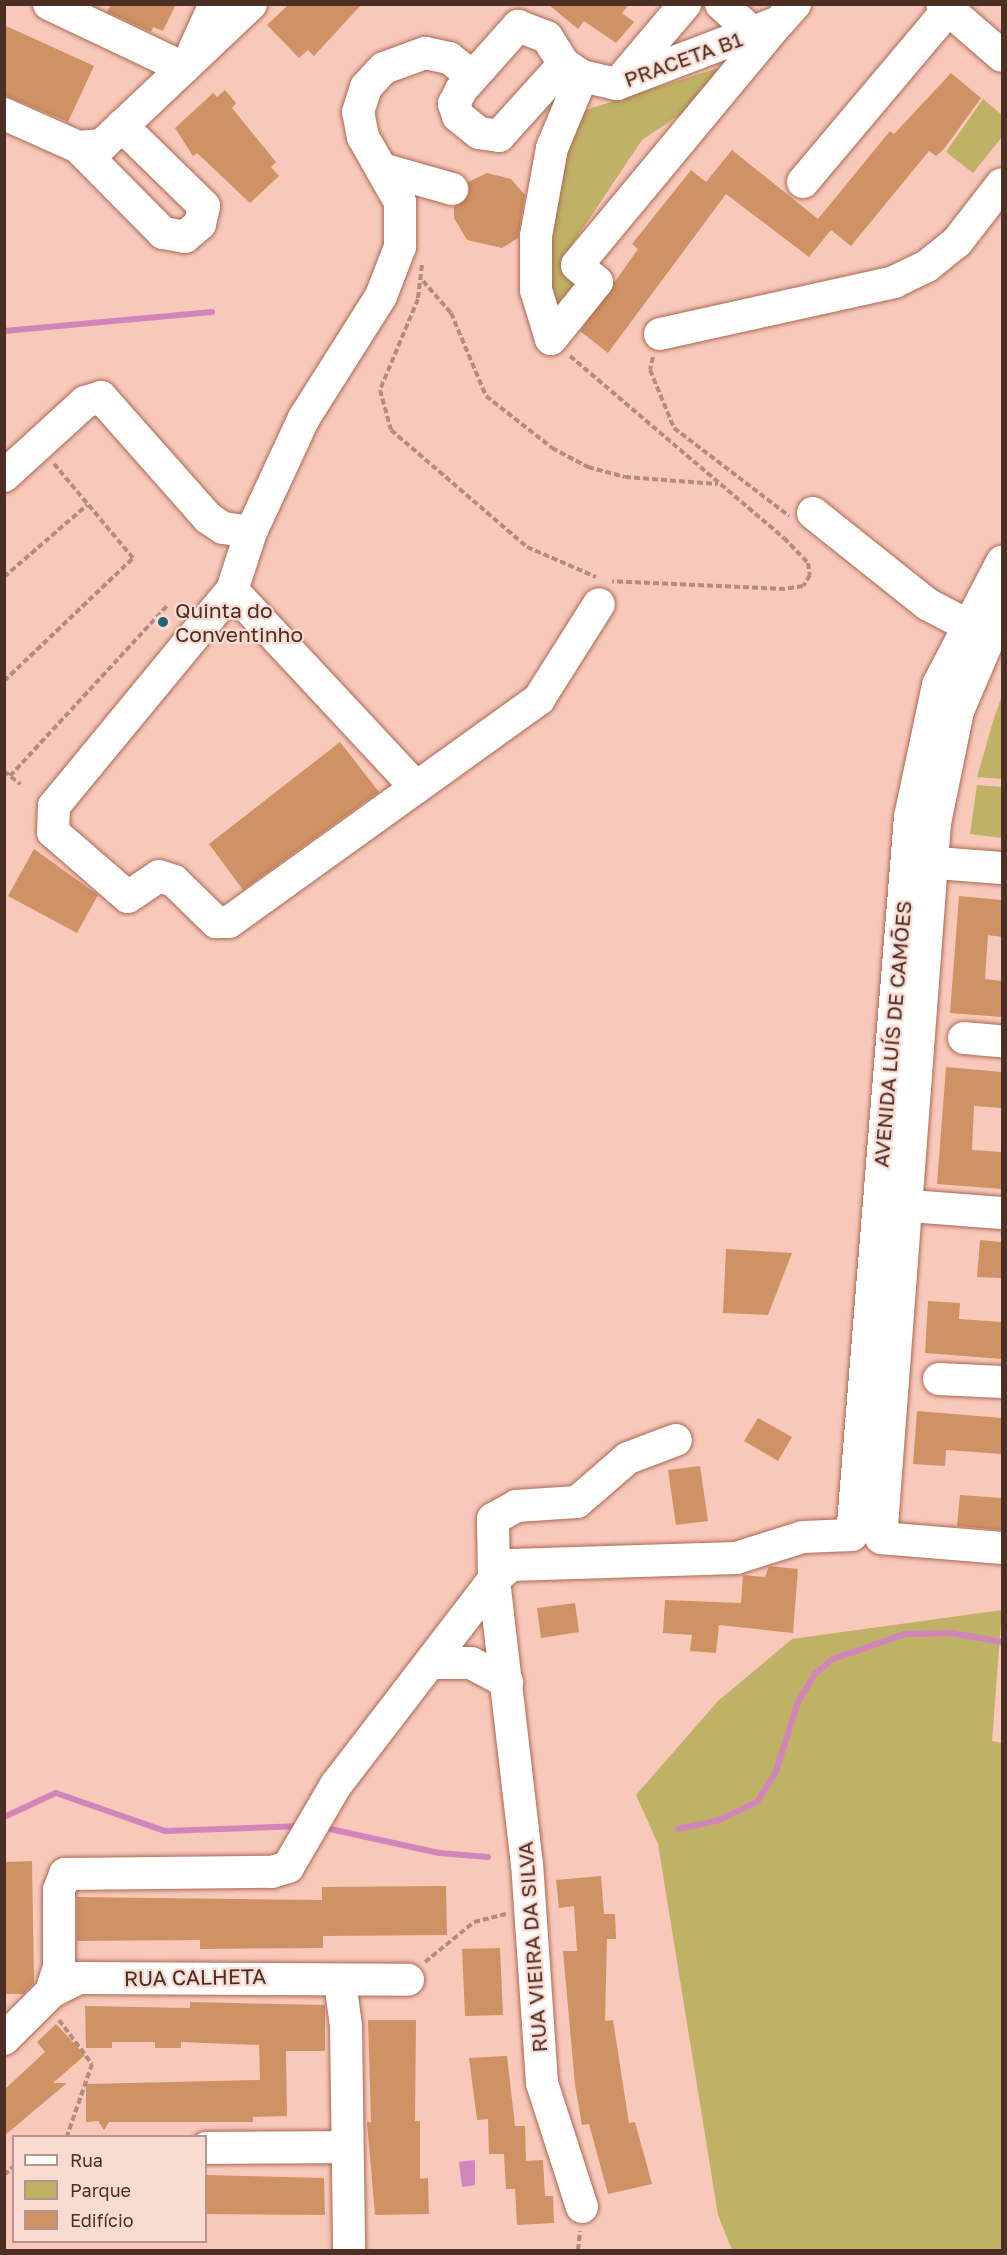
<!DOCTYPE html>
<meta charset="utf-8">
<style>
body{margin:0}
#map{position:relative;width:1007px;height:2255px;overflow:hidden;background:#f8c9bb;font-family:"Golos Text",sans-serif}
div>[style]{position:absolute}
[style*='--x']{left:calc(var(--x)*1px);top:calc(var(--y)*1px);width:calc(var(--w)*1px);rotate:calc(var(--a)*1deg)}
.green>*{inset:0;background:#bfb165}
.water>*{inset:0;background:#d285bb}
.stream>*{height:6px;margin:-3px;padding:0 3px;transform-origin:3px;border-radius:3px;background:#d285bb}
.building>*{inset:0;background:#ce9264}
.path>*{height:4px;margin-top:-2px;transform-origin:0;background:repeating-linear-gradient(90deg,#b38b7f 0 6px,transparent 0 9px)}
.roads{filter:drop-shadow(0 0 2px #ad6852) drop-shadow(0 0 2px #ad6852)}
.minor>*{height:32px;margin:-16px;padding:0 16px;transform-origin:16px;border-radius:16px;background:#fff}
.dots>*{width:16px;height:16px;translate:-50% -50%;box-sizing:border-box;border:3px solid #fadbd1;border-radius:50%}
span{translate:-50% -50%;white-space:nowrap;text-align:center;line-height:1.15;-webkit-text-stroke:4.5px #fadbd1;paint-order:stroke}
.street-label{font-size:21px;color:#4c2e25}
.poi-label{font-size:21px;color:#4c2e25}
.left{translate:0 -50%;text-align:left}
.frame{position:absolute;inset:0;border:6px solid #4c2e25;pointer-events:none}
.legend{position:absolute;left:12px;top:2135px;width:195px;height:108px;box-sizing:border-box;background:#fadbd1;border:2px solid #b4968c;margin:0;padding:8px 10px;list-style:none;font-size:18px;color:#4c2e25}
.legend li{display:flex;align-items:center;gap:12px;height:30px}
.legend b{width:30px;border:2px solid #b4968c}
</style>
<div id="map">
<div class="green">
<i style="clip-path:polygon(737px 62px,693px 106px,642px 140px,561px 261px,585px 284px,556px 322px,546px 308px,547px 213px,576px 113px)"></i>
<i style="clip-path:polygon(983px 99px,1002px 115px,1002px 137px,973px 173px,946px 152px)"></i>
<i style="clip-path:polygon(1002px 696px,1002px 779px,977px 777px,994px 718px)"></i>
<i style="clip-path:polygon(977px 785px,1002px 787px,1002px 838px,970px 834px)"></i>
<i style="clip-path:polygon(1002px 1610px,992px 1741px,1002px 1743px,1002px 2250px,732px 2250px,718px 2215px,658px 1844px,636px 1795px,718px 1701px,792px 1639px)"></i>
</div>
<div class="water">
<i style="clip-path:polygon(475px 2160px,475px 2185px,462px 2187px,459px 2162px)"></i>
</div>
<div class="stream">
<i style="--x:4;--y:331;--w:209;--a:-5.2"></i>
<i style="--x:4;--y:1817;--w:57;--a:-24.8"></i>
<i style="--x:56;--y:1793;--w:115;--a:19.2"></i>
<i style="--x:165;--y:1831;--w:137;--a:-2.1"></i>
<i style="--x:321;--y:1827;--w:121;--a:12.4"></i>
<i style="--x:439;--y:1853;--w:49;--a:4.7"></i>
<i style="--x:678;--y:1829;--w:40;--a:-12"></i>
<i style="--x:717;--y:1821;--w:44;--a:-25.4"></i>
<i style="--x:757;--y:1802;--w:36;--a:-58"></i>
<i style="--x:776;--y:1771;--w:72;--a:-72.3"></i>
<i style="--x:798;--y:1702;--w:33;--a:-59"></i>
<i style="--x:815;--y:1674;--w:23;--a:-40"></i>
<i style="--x:833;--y:1659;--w:76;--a:-19.1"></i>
<i style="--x:905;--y:1634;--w:47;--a:-1.2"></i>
<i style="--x:952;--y:1633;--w:51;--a:10.2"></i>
</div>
<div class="building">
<i style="clip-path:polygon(111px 4px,176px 4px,163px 31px,153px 27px,151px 32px,107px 12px)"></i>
<i style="clip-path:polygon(289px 4px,362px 4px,314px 56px,308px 50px,299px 58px,267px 25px)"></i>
<i style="clip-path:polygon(548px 4px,629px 4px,622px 13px,634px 22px,616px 43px,584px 21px,578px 29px)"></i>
<i style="clip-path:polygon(4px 25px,94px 66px,68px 122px,4px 95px)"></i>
<i style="clip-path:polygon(951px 73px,981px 98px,944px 149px,936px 156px,929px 151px,851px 246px,831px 230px,809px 257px,726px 194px,608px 353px,580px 331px,638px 249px,632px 244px,691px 170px,706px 182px,732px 150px,818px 219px,890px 131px,894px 134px)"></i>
<i style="clip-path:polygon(225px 90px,236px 103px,232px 108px,276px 162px,271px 167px,279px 176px,250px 203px,197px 153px,193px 156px,175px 128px,213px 93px,217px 97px)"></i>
<i style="clip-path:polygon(487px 173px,511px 179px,525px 195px,518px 238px,502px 248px,467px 240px,454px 218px,454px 207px,469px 194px,468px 182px)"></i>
<i style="clip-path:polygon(340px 742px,379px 792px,243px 890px,209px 844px)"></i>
<i style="clip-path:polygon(34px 849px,98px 895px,77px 933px,8px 896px)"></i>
<i style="clip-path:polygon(959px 896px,1002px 900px,1002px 937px,988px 935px,985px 979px,1002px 981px,1002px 1017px,950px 1013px)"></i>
<i style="clip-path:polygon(946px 1067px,1002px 1072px,1002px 1108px,974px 1106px,972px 1150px,1002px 1152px,1002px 1189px,937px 1184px)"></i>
<i style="clip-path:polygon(980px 1240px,1002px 1242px,1002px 1278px,977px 1277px)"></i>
<i style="clip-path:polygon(726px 1249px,792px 1253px,768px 1315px,723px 1313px)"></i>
<i style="clip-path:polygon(928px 1301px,960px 1303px,959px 1319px,1002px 1322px,1002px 1359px,925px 1353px)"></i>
<i style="clip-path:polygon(917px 1411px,1002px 1418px,1002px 1454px,946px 1450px,945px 1466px,913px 1464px)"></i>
<i style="clip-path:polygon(758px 1418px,792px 1437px,778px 1461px,744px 1441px)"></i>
<i style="clip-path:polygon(700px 1466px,708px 1521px,676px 1525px,668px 1470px)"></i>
<i style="clip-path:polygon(960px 1495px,1002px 1498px,1002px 1530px,957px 1526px)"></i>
<i style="clip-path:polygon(769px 1566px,798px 1569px,793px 1633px,719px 1625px,716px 1653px,690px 1651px,692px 1635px,663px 1633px,665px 1600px,741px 1603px,743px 1575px,765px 1577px)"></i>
<i style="clip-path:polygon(575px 1603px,579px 1632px,541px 1638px,537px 1608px)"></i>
<i style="clip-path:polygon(32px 1861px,34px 1983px,24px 1994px,4px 1994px,4px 1862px)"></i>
<i style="clip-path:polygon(601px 1876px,604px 1914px,615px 1914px,616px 1939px,607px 1939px,605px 2021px,613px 2020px,629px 2123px,635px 2122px,652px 2184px,608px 2194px,589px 2124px,582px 2125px,575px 2085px,563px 1951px,577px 1951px,574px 1906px,559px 1908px,556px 1880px)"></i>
<i style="clip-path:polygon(446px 1886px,447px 1935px,323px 1936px,323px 1948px,200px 1949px,200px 1940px,77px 1941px,77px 1897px,322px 1900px,322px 1887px)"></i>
<i style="clip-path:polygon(500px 1948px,503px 2015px,465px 2016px,462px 1949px)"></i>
<i style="clip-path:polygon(190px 2002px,325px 2005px,325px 2051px,286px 2051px,287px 2116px,253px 2117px,253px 2122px,109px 2122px,104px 2130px,98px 2121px,86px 2122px,86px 2084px,260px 2080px,259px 2045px,181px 2042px,181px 2048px,155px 2048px,155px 2042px,112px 2042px,112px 2048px,86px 2048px,85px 2006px,190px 2008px)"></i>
<i style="clip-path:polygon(368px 2020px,416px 2020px,415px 2121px,420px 2121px,420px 2179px,428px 2178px,429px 2214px,375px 2215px,367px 2122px,371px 2122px)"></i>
<i style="clip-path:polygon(56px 2024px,85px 2055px,53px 2083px,67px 2083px,4px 2136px,4px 2090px,45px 2052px,37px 2042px)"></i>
<i style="clip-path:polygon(507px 2056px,515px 2126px,525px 2126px,526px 2161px,543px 2160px,545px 2196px,553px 2196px,554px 2223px,517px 2225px,515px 2189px,506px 2189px,504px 2154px,489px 2154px,488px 2119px,477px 2120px,469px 2058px)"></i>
<i style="clip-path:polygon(206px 2175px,324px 2178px,325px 2215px,206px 2214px)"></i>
</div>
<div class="path">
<i style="--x:422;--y:265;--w:34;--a:97"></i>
<i style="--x:418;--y:299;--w:99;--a:112.7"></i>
<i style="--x:380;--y:390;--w:41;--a:74.6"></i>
<i style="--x:391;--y:430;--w:179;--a:40.7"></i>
<i style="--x:527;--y:547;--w:75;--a:23.5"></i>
<i style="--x:423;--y:281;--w:43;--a:48.8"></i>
<i style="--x:451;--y:313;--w:90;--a:67.1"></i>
<i style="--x:486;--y:396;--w:84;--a:38.2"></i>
<i style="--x:552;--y:448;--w:41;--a:27.8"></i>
<i style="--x:588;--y:467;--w:38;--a:15"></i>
<i style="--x:625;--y:477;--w:93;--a:4.3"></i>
<i style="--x:570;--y:356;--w:281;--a:40.4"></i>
<i style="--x:784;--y:538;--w:35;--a:46"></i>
<i style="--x:808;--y:563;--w:12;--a:81"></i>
<i style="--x:810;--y:575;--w:13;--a:122"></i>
<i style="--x:803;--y:586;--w:18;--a:171"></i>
<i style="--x:785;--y:589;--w:173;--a:-177.4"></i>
<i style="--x:653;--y:357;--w:13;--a:103"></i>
<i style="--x:650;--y:370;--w:63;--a:67.5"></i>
<i style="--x:674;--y:428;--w:145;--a:37.4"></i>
<i style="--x:4;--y:577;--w:110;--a:-40.9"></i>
<i style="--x:4;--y:681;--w:178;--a:-43.6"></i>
<i style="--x:133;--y:558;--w:123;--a:-130"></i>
<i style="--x:4;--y:771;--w:21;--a:39"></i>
<i style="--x:10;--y:776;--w:231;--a:-47.3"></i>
<i style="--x:425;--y:1962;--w:63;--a:-39.2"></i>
<i style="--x:474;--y:1922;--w:33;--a:-14"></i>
<i style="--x:59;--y:2020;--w:55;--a:53.1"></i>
<i style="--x:92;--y:2064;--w:76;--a:109.1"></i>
<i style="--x:4;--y:2175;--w:13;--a:-42"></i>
<i style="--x:578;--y:2250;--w:19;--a:-84"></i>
</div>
<div class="roads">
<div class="minor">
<i style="--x:49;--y:4;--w:149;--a:25.4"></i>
<i style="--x:721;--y:4;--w:43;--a:42.2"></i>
<i style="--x:942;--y:4;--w:79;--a:40.9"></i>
<i style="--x:194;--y:50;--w:51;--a:-65.5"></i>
<i style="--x:564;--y:64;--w:97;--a:132.1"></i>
<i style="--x:499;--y:136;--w:20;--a:-171"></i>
<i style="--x:479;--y:133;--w:27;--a:-141"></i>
<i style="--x:458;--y:116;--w:13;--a:-108"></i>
<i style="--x:454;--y:104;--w:16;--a:-63"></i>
<i style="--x:461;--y:90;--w:86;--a:-48.3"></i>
<i style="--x:518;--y:26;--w:31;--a:21"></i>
<i style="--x:547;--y:37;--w:32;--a:58"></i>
<i style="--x:564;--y:64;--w:22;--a:34"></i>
<i style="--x:582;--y:76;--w:36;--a:13"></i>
<i style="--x:617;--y:84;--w:173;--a:-20.9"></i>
<i style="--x:779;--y:22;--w:24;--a:-48"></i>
<i style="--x:582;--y:76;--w:78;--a:112.6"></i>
<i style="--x:552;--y:148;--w:89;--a:100.3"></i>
<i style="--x:536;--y:236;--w:54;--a:90"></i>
<i style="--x:536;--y:290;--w:51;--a:73"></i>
<i style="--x:551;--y:339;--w:73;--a:-51.1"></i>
<i style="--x:597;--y:282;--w:26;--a:-140"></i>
<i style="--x:577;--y:265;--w:316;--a:-50.3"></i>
<i style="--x:620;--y:81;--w:101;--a:-49.8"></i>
<i style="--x:4;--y:114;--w:81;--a:24"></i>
<i style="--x:78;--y:147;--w:24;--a:-5"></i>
<i style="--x:102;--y:145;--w:205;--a:-43.4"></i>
<i style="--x:78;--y:147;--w:121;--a:45.3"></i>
<i style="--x:163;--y:233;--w:22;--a:10"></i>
<i style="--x:185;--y:237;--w:20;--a:-41"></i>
<i style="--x:200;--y:224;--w:18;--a:-77"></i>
<i style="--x:204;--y:206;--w:115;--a:-135.7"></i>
<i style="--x:382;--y:169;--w:73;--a:15.9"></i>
<i style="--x:803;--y:182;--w:225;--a:-49.9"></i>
<i style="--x:660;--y:334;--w:240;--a:-12.5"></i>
<i style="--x:894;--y:282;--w:37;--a:-26"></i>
<i style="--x:927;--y:266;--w:38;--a:-39"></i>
<i style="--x:957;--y:242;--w:73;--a:-52.2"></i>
<i style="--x:4;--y:476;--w:110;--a:-42.4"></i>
<i style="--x:85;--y:402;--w:17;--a:-17"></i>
<i style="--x:101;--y:397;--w:162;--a:48.5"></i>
<i style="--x:208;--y:518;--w:18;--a:34"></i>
<i style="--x:223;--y:528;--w:28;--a:8"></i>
<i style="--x:251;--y:532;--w:126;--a:-65.1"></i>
<i style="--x:304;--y:418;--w:144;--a:-57.7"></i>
<i style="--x:381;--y:296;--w:53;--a:-68.8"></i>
<i style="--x:400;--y:247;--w:45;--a:-90"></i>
<i style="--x:400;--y:202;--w:75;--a:-119.6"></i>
<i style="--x:363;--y:137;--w:25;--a:-101"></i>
<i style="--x:358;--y:112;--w:26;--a:-72"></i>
<i style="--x:366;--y:87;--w:26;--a:-47"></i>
<i style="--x:384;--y:68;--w:44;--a:-20.1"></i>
<i style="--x:425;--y:53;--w:25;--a:12"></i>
<i style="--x:449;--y:58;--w:29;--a:38"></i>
<i style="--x:813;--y:513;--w:146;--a:38.6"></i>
<i style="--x:927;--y:604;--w:45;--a:27.7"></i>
<i style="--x:251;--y:532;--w:61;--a:108.1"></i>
<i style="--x:232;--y:590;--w:280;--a:129.5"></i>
<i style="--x:54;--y:806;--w:26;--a:92"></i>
<i style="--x:53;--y:832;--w:99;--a:40.9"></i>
<i style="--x:128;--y:897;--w:37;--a:-34"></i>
<i style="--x:159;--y:876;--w:16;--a:18"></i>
<i style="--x:174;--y:881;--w:59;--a:44.3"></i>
<i style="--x:216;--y:922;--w:13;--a:0"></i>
<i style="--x:229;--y:922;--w:382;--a:-35.7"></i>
<i style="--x:539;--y:699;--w:112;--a:-57.7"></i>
<i style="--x:232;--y:590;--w:270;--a:47"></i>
<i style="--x:910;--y:861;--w:92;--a:4.4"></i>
<i style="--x:964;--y:1038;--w:38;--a:5"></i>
<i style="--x:884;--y:1204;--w:118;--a:4.4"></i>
<i style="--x:939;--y:1379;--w:63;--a:2.7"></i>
<i style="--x:853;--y:1524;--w:709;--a:-85.39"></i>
<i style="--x:910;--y:817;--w:135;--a:-78"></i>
<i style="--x:938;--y:685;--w:139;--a:-62.5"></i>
<i style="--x:882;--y:1526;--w:705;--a:-85.69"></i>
<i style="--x:935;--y:823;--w:114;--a:-78.4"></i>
<i style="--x:958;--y:711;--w:112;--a:-66.9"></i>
<i style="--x:881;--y:1538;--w:121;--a:4.7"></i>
<i style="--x:434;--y:1663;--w:37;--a:0"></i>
<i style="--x:471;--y:1663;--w:41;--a:27.8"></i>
<i style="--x:340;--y:1982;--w:44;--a:82.2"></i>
<i style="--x:346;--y:2026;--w:224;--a:89.2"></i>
<i style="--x:51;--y:1992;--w:31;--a:-27"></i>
<i style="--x:79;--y:1978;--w:329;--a:0.3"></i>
<i style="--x:4;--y:2039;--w:66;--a:-45"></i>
<i style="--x:51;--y:1992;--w:26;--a:-72"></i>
<i style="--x:59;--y:1967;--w:77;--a:-90"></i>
<i style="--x:59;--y:1890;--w:17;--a:-69"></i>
<i style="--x:65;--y:1874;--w:207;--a:-0.6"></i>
<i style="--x:272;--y:1872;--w:17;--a:-17"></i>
<i style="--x:288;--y:1867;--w:95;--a:-59.7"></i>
<i style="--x:336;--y:1785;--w:260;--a:-52.5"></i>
<i style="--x:494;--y:1579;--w:22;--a:-39"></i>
<i style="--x:511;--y:1565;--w:225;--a:-1.8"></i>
<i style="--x:736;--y:1558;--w:70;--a:-17.4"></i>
<i style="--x:803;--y:1537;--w:49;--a:-2.3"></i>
<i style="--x:206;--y:2148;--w:140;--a:-0.4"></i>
<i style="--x:582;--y:2207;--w:130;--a:-107.9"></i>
<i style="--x:542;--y:2083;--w:219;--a:-93.9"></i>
<i style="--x:527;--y:1865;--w:288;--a:-96.6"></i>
<i style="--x:494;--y:1579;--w:60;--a:-91"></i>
<i style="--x:493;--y:1519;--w:26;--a:-29"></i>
<i style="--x:516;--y:1506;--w:61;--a:-3.8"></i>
<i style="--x:577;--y:1502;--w:67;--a:-40.8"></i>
<i style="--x:628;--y:1458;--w:51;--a:-20.6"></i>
</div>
</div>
<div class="dots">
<i style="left:163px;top:622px;background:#216577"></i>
</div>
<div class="street-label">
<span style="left:683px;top:59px;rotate:-20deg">PRACETA B1</span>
<span style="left:892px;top:1034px;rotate:-85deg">AVENIDA LUÍS DE CAMÕES</span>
<span style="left:532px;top:1947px;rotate:-94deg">RUA VIEIRA DA SILVA</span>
<span style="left:195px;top:1977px;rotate:-1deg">RUA CALHETA</span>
</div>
<div class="poi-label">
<span class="left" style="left:175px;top:622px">Quinta do<br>Conventinho</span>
</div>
<div class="frame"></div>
<ul class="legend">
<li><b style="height:8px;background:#fff"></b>Rua</li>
<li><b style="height:16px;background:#bfb165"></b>Parque</li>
<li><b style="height:16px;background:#ce9264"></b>Edifício</li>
</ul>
</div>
